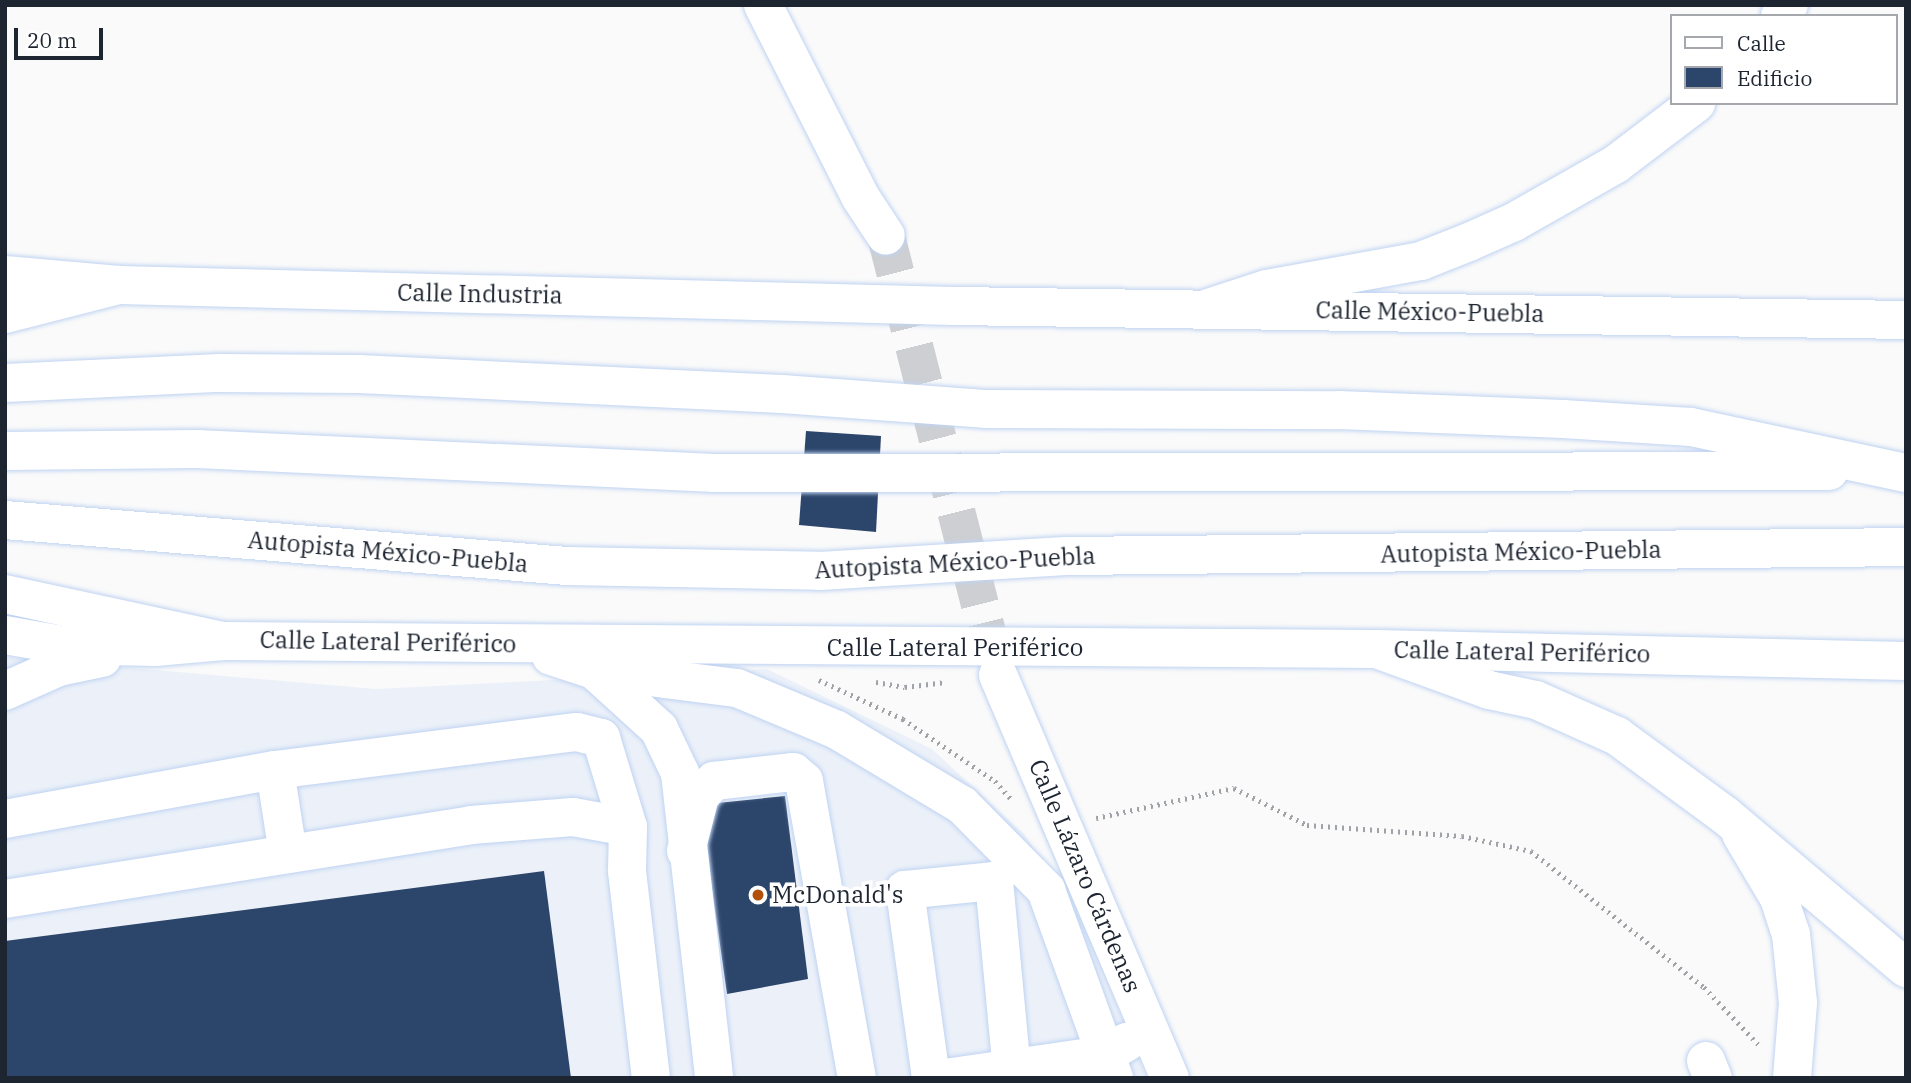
<!DOCTYPE html>
<meta charset="utf-8">
<style>
body{margin:0}
#map{position:relative;width:1911px;height:1083px;overflow:hidden;background:#fafafa;font-family:"IBM Plex Serif",serif}
div>[style]{position:absolute}
[style*='--x']{left:calc(var(--x)*1px);top:calc(var(--y)*1px);width:calc(var(--w)*1px);rotate:calc(var(--a)*1deg)}
.built>*{inset:0;background:#ecf1f9}
.building>*{inset:0;background:#2c456a}
.minor-tunnel>*{height:38px;margin-top:-19px;transform-origin:0;background:repeating-linear-gradient(90deg,#cecfd2 0 38px,transparent 0 57px)}
.path>*{height:4.5px;margin-top:-2.25px;transform-origin:0;background:repeating-linear-gradient(90deg,#9fa2a7 0 2px,transparent 0 7px)}
.roads{filter:drop-shadow(0 0 2px #bfd3f2) drop-shadow(0 0 2px #bfd3f2)}
.minor>*{height:38px;margin:-19px;padding:0 19px;transform-origin:19px;border-radius:19px;background:#fff}
.highway>*{height:38px;margin:-19px;padding:0 19px;transform-origin:19px;border-radius:19px;background:#fff}
.dots>*{width:19px;height:19px;translate:-50% -50%;box-sizing:border-box;border:4px solid #fff;border-radius:50%}
span{translate:-50% -50%;white-space:nowrap;text-align:center;line-height:1.15;-webkit-text-stroke:7px #fff;paint-order:stroke}
.street-label{font-size:24px;color:#1d2531}
.poi-label{font-size:24px;color:#1d2531}
.left{translate:0 -50%;text-align:left}
.frame{position:absolute;inset:0;border:7px solid #1d2531;pointer-events:none}
.legend{position:absolute;left:1670px;top:14px;width:228px;height:91px;box-sizing:border-box;background:#fff;border:2px solid #a5a8ad;margin:0;padding:9px 12px;list-style:none;font-size:21px;color:#1d2531}
.legend li{display:flex;align-items:center;gap:14px;height:35px}
.legend b{width:35px;border:2px solid #a5a8ad}
.scale{position:absolute;left:14px;top:28px;width:89px;height:32px;box-sizing:border-box;border:4px solid #1d2531;border-top:0;padding-left:9px;font-size:21px;line-height:24px;white-space:nowrap;color:#1d2531;-webkit-text-stroke:5px #fff;paint-order:stroke}
</style>
<div id="map">
<div class="built">
<i style="clip-path:polygon(5px 657px,376px 689px,767px 669px,932px 749px,1024px 834px,1081px 918px,1147px 1078px,5px 1078px)"></i>
</div>
<div class="building">
<i style="clip-path:polygon(806px 431px,881px 436px,876px 532px,799px 525px)"></i>
<i style="clip-path:polygon(785px 796px,808px 979px,727px 994px,703px 826px,717px 803px)"></i>
<i style="clip-path:polygon(544px 871px,571px 1078px,5px 1078px,5px 941px)"></i>
</div>
<div class="minor-tunnel">
<i style="--x:886;--y:236;--w:453;--a:75.7"></i>
</div>
<div class="path">
<i style="--x:819;--y:680;--w:93;--a:24.9"></i>
<i style="--x:903;--y:719;--w:111;--a:34"></i>
<i style="--x:995;--y:781;--w:25;--a:48"></i>
<i style="--x:876;--y:682;--w:29;--a:10"></i>
<i style="--x:905;--y:687;--w:39;--a:-7"></i>
<i style="--x:1096;--y:818;--w:141;--a:-12.3"></i>
<i style="--x:1234;--y:788;--w:82;--a:26.9"></i>
<i style="--x:1307;--y:825;--w:155;--a:4.1"></i>
<i style="--x:1462;--y:836;--w:71;--a:12.3"></i>
<i style="--x:1531;--y:851;--w:220;--a:38.2"></i>
<i style="--x:1704;--y:987;--w:81;--a:46.5"></i>
</div>
<div class="roads">
<div class="minor">
<i style="--x:763;--y:5;--w:216;--a:63.1"></i>
<i style="--x:861;--y:198;--w:45;--a:56.7"></i>
<i style="--x:5;--y:275;--w:114;--a:5"></i>
<i style="--x:119;--y:285;--w:835;--a:1.44"></i>
<i style="--x:954;--y:306;--w:952;--a:0.84"></i>
<i style="--x:5;--y:635;--w:58;--a:10"></i>
<i style="--x:62;--y:645;--w:93;--a:1.2"></i>
<i style="--x:155;--y:647;--w:68;--a:-5"></i>
<i style="--x:223;--y:641;--w:1153;--a:0.4"></i>
<i style="--x:1376;--y:649;--w:530;--a:1.3"></i>
<i style="--x:551;--y:656;--w:45;--a:18"></i>
<i style="--x:594;--y:670;--w:144;--a:7.2"></i>
<i style="--x:737;--y:688;--w:108;--a:22.8"></i>
<i style="--x:837;--y:730;--w:146;--a:31"></i>
<i style="--x:962;--y:805;--w:120;--a:45.3"></i>
<i style="--x:1046;--y:890;--w:200;--a:70.1"></i>
<i style="--x:594;--y:670;--w:88;--a:42.2"></i>
<i style="--x:659;--y:729;--w:49;--a:64.5"></i>
<i style="--x:680;--y:773;--w:307;--a:83.6"></i>
<i style="--x:998;--y:675;--w:438;--a:66.9"></i>
<i style="--x:5;--y:691;--w:59;--a:-24"></i>
<i style="--x:59;--y:667;--w:44;--a:-11.8"></i>
<i style="--x:275;--y:770;--w:85;--a:81.2"></i>
<i style="--x:5;--y:819;--w:274;--a:-10.3"></i>
<i style="--x:275;--y:770;--w:304;--a:-7.2"></i>
<i style="--x:577;--y:732;--w:25;--a:14"></i>
<i style="--x:601;--y:738;--w:93;--a:73.1"></i>
<i style="--x:1741;--y:834;--w:74;--a:59.3"></i>
<i style="--x:1779;--y:898;--w:38;--a:72"></i>
<i style="--x:1791;--y:934;--w:69;--a:84.2"></i>
<i style="--x:1798;--y:1003;--w:75;--a:94.6"></i>
<i style="--x:686;--y:851;--w:57;--a:-75.7"></i>
<i style="--x:700;--y:796;--w:21;--a:-47"></i>
<i style="--x:714;--y:781;--w:80;--a:-6.5"></i>
<i style="--x:793;--y:772;--w:14;--a:39"></i>
<i style="--x:804;--y:781;--w:302;--a:79.9"></i>
<i style="--x:5;--y:899;--w:472;--a:-9"></i>
<i style="--x:471;--y:825;--w:102;--a:-4.5"></i>
<i style="--x:573;--y:817;--w:56;--a:10.3"></i>
<i style="--x:628;--y:827;--w:44;--a:91.3"></i>
<i style="--x:627;--y:871;--w:208;--a:83.4"></i>
<i style="--x:1706;--y:1061;--w:18;--a:68"></i>
<i style="--x:931;--y:1078;--w:190;--a:-97.9"></i>
<i style="--x:905;--y:890;--w:89;--a:-5.8"></i>
<i style="--x:994;--y:881;--w:190;--a:84.6"></i>
<i style="--x:945;--y:1078;--w:162;--a:-8.2"></i>
<i style="--x:1105;--y:1055;--w:26;--a:-31"></i>
</div>
<div class="highway">
<i style="--x:1780;--y:16;--w:14;--a:-51"></i>
<i style="--x:1208;--y:308;--w:62;--a:-17.9"></i>
<i style="--x:1267;--y:289;--w:157;--a:-10.3"></i>
<i style="--x:1421;--y:261;--w:52;--a:-21.6"></i>
<i style="--x:1469;--y:242;--w:49;--a:-24"></i>
<i style="--x:1514;--y:222;--w:117;--a:-29.6"></i>
<i style="--x:1616;--y:164;--w:101;--a:-37.3"></i>
<i style="--x:5;--y:314;--w:118;--a:-14.3"></i>
<i style="--x:5;--y:383;--w:215;--a:-2.7"></i>
<i style="--x:220;--y:373;--w:139;--a:0.4"></i>
<i style="--x:359;--y:374;--w:423;--a:2.7"></i>
<i style="--x:782;--y:394;--w:203;--a:4.2"></i>
<i style="--x:984;--y:409;--w:355;--a:0.2"></i>
<i style="--x:1339;--y:410;--w:224;--a:2.3"></i>
<i style="--x:1563;--y:419;--w:128;--a:3.6"></i>
<i style="--x:1691;--y:427;--w:220;--a:12.1"></i>
<i style="--x:5;--y:451;--w:192;--a:-0.6"></i>
<i style="--x:197;--y:449;--w:518;--a:2.66"></i>
<i style="--x:714;--y:473;--w:1115;--a:-0.1"></i>
<i style="--x:5;--y:520;--w:564;--a:4.68"></i>
<i style="--x:567;--y:566;--w:253;--a:1.1"></i>
<i style="--x:820;--y:571;--w:247;--a:-3.5"></i>
<i style="--x:1067;--y:556;--w:839;--a:-0.61"></i>
<i style="--x:5;--y:594;--w:223;--a:12.2"></i>
<i style="--x:1376;--y:649;--w:120;--a:19.9"></i>
<i style="--x:1489;--y:690;--w:48;--a:12"></i>
<i style="--x:1536;--y:700;--w:89;--a:24"></i>
<i style="--x:1617;--y:736;--w:135;--a:36.3"></i>
<i style="--x:1726;--y:816;--w:236;--a:40.2"></i>
</div>
</div>
<div class="dots">
<i style="left:758px;top:895px;background:#b1510c"></i>
</div>
<div class="street-label">
<span style="left:480px;top:294px;rotate:1deg">Calle Industria</span>
<span style="left:1430px;top:312px;rotate:1deg">Calle México-Puebla</span>
<span style="left:388px;top:552px;rotate:5deg">Autopista México-Puebla</span>
<span style="left:1521px;top:552px;rotate:-1deg">Autopista México-Puebla</span>
<span style="left:955px;top:563px;rotate:-3deg">Autopista México-Puebla</span>
<span style="left:388px;top:642px;rotate:1deg">Calle Lateral Periférico</span>
<span style="left:955px;top:648px">Calle Lateral Periférico</span>
<span style="left:1522px;top:652px;rotate:1deg">Calle Lateral Periférico</span>
<span style="left:1085px;top:876px;rotate:67deg">Calle Lázaro Cárdenas</span>
</div>
<div class="poi-label">
<span class="left" style="left:772px;top:895px">McDonald's</span>
</div>
<div class="frame"></div>
<ul class="legend">
<li><b style="height:9px;background:#fff"></b>Calle</li>
<li><b style="height:19px;background:#2c456a"></b>Edificio</li>
</ul>
<div class="scale">20 m</div>
</div>
